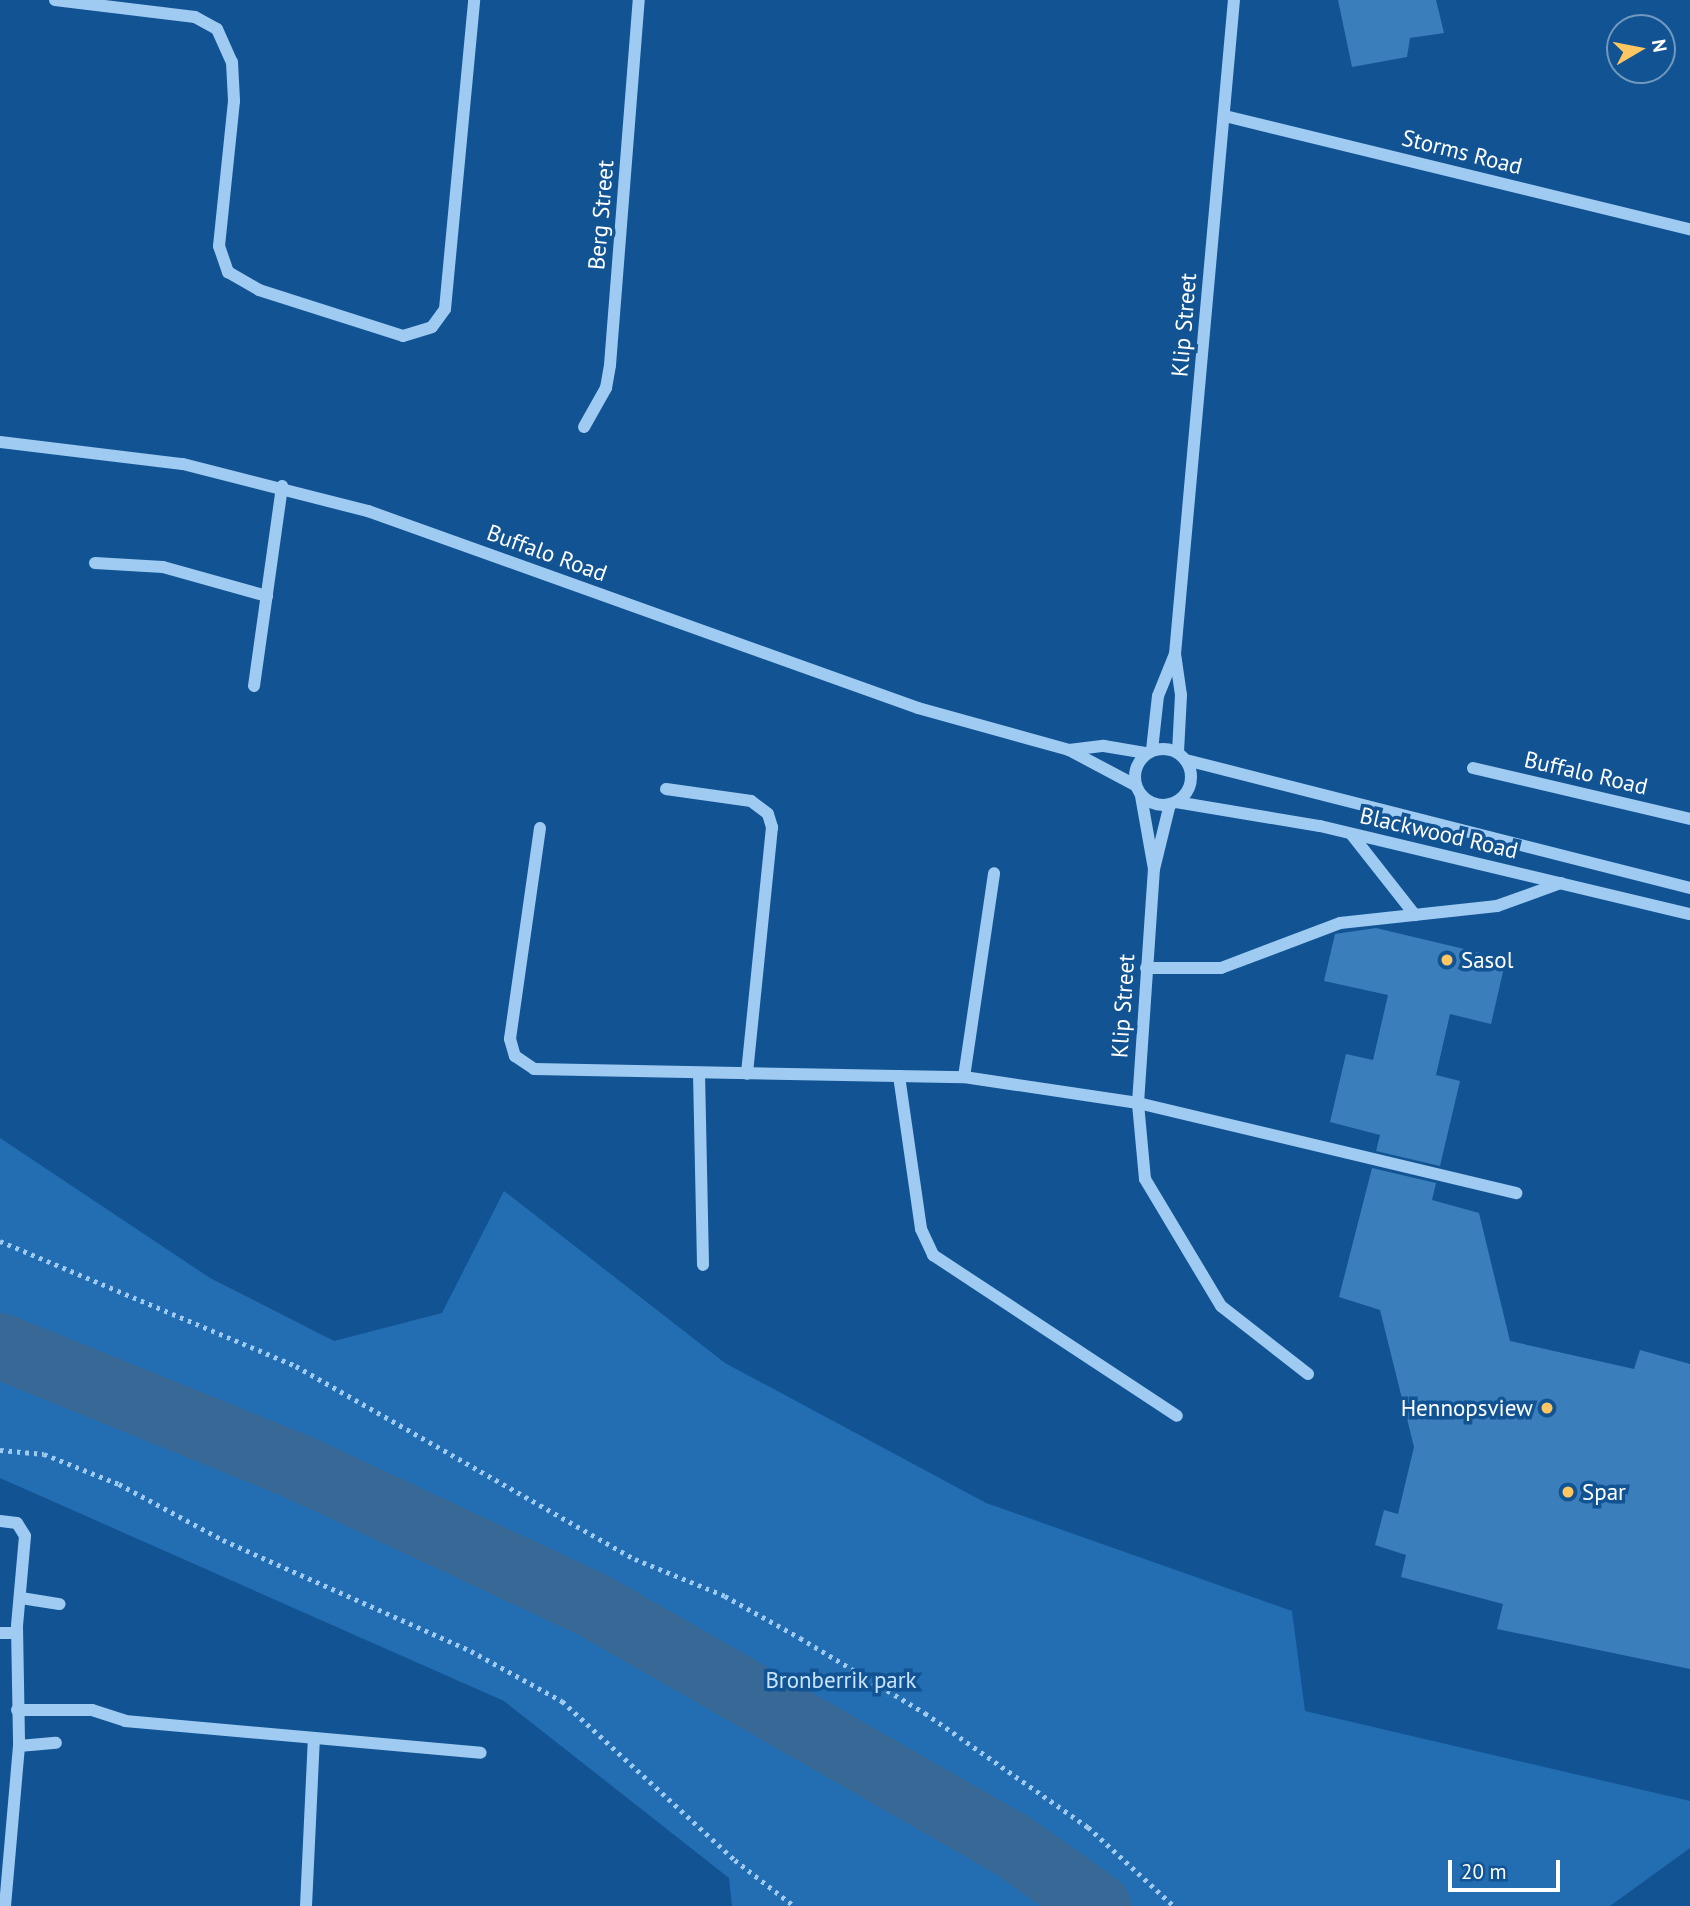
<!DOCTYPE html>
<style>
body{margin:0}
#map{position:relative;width:1690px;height:1906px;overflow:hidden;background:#125493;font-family:"PT Sans",sans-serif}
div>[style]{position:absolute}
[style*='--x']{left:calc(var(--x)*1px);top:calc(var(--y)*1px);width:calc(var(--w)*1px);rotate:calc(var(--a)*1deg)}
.green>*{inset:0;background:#236eb2}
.river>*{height:66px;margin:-33px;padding:0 33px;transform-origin:33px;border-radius:33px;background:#386896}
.building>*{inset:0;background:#3a7ebc}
.path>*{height:4.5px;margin-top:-2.25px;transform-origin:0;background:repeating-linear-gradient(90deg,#9fcbf3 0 3.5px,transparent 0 8.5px)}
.minor>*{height:12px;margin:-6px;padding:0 6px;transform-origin:6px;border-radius:6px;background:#9fcbf3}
.minor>.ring{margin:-6px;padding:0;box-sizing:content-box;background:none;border:12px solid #9fcbf3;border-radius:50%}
.dots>*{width:19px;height:19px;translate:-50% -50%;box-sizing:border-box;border:4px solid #125493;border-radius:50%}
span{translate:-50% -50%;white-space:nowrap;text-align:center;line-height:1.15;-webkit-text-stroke:7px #125493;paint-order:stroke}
.street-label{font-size:23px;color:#fff}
.poi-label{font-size:23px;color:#fff}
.left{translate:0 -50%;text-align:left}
.right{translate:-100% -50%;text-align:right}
.park-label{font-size:23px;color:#c7e3fd}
.north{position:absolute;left:1606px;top:14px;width:70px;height:70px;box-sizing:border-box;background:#125493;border:2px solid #7198be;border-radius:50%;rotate:80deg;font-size:19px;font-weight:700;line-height:28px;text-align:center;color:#fff}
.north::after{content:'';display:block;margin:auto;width:24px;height:32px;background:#ffc661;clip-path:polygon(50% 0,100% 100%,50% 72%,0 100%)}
.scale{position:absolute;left:1448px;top:1860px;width:112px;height:32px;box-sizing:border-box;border:4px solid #fff;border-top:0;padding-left:9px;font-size:21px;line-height:24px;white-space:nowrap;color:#fff;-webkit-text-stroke:5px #125493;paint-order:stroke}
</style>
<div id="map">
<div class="green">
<i style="clip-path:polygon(0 1138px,210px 1278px,334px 1341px,442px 1313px,504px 1191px,725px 1363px,986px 1503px,1292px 1611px,1305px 1711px,1690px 1801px,1690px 1848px,1610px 1906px,732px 1906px,729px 1878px,504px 1701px,0 1478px)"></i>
</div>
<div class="river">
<i style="--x:0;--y:1346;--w:319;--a:22.1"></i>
<i style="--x:296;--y:1466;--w:326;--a:25.1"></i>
<i style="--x:591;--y:1604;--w:482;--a:29.8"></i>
<i style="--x:1009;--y:1843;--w:109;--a:35.3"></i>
</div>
<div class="building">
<i style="clip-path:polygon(1338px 0,1436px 0,1444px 33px,1410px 38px,1407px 57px,1352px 67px)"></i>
<i style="clip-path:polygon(1376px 928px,1506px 959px,1491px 1024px,1450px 1014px,1436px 1075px,1460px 1081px,1440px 1166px,1376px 1151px,1380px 1135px,1330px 1122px,1346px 1054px,1373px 1060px,1388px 995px,1324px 981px,1335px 934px)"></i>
<i style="clip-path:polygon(1372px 1168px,1436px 1183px,1432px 1200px,1479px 1213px,1510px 1341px,1634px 1369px,1640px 1350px,1690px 1364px,1690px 1669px,1497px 1629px,1503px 1604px,1401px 1577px,1406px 1555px,1375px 1545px,1384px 1510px,1398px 1514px,1414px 1447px,1380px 1310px,1339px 1297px)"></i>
</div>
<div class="path">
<i style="--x:0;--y:1241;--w:321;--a:22.9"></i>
<i style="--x:296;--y:1366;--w:390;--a:29.7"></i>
<i style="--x:635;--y:1559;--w:97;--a:22.3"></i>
<i style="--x:725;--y:1596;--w:86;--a:29.2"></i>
<i style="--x:800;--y:1638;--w:146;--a:31"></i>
<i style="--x:925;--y:1713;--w:199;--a:35"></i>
<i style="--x:1088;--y:1827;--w:117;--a:42.6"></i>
<i style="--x:0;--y:1450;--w:44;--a:5.2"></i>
<i style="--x:44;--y:1454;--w:81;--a:21.8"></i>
<i style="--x:119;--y:1484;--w:118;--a:28.3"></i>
<i style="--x:223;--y:1540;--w:272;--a:24.1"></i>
<i style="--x:471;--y:1651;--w:104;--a:28.8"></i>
<i style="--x:562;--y:1701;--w:235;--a:42.6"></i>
<i style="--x:735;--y:1860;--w:75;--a:37.9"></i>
</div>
<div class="minor">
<i style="--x:55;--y:0;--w:141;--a:6.9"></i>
<i style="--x:195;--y:17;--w:25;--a:29"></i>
<i style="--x:217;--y:29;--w:36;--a:66"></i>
<i style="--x:232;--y:62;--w:39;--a:87"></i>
<i style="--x:234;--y:101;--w:146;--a:95.9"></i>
<i style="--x:219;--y:246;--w:28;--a:71"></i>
<i style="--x:228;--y:272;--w:36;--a:30"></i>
<i style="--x:259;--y:290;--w:151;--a:17.7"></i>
<i style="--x:403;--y:336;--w:30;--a:-17"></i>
<i style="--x:432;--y:327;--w:22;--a:-54"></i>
<i style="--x:445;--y:309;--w:310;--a:-84.6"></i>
<i style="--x:1225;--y:116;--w:479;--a:13.7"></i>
<i style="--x:584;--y:427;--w:45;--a:-60.6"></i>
<i style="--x:606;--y:388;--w:23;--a:-80"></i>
<i style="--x:610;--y:365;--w:366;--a:-85.5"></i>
<i style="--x:0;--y:442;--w:184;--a:6.9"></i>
<i style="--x:183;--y:464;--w:191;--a:14.3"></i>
<i style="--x:368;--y:511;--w:584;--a:19.71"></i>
<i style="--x:918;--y:708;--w:157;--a:15.5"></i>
<i style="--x:1069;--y:750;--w:75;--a:27.9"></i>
<i style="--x:95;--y:563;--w:68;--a:3.4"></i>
<i style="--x:163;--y:567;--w:108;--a:15.6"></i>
<i style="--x:254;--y:686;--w:202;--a:-82"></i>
<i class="ring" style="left:1135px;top:749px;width:44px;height:44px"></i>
<i style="--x:1069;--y:750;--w:35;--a:-7"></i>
<i style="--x:1104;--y:746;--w:43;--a:9.5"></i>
<i style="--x:1152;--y:750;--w:54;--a:-83.7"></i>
<i style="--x:1158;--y:696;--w:45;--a:-68"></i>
<i style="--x:1178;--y:752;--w:57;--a:-87"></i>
<i style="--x:1181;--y:695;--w:41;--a:-98.3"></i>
<i style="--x:1175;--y:654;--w:657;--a:-84.85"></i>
<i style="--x:1186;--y:760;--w:520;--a:14.25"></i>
<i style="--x:1473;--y:768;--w:223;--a:13.2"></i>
<i style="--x:666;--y:789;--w:86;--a:8"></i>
<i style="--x:751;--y:801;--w:21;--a:37"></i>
<i style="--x:768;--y:814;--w:14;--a:73"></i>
<i style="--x:772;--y:827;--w:248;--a:95.8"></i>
<i style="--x:1141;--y:796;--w:74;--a:79.9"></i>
<i style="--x:1176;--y:802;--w:146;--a:9.5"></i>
<i style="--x:1320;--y:826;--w:380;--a:13.4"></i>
<i style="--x:540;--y:828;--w:213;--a:98.1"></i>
<i style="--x:510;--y:1039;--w:18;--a:74"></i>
<i style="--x:515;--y:1056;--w:23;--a:34"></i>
<i style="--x:534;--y:1069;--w:430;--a:1.1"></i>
<i style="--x:964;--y:1077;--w:176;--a:8.5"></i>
<i style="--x:1138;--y:1103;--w:235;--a:-86.1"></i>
<i style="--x:1154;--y:869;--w:67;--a:-76.2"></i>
<i style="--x:1352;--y:835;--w:102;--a:51.8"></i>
<i style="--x:1146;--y:968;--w:75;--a:0"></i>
<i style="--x:1221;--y:968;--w:127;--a:-20.7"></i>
<i style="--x:1340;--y:923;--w:158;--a:-6.2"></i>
<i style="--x:1497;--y:906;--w:68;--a:-19.8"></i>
<i style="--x:699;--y:1073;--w:192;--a:88.8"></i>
<i style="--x:899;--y:1076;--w:155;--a:81.8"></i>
<i style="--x:921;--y:1229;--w:29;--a:65"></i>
<i style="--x:933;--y:1255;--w:292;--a:33.4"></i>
<i style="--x:964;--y:1077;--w:206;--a:-81.6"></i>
<i style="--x:1308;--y:1374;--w:110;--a:-142"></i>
<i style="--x:1221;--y:1306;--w:148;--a:-120.9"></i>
<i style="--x:1145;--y:1179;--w:76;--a:-95.3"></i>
<i style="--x:1138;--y:1103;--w:389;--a:13.4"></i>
<i style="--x:0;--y:1521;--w:17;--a:7"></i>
<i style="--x:17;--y:1523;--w:15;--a:58"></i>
<i style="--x:25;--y:1536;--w:90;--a:95.1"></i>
<i style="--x:17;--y:1626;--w:120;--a:89"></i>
<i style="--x:19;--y:1746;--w:161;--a:95"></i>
<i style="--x:21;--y:1598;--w:39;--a:9"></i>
<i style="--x:0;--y:1633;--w:17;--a:0"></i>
<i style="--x:17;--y:1710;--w:75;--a:0"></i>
<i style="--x:92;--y:1710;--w:35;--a:18"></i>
<i style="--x:125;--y:1721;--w:357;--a:5.1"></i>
<i style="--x:19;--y:1746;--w:37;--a:-5"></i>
<i style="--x:306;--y:1906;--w:167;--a:-87.3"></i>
</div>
<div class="dots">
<i style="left:1447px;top:960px;background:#ffc661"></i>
<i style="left:1547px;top:1408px;background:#ffc661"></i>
<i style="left:1568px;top:1492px;background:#ffc661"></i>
</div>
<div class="street-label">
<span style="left:1462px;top:152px;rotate:14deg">Storms Road</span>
<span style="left:601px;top:215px;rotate:-85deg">Berg Street</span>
<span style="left:1184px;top:325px;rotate:-85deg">Klip Street</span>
<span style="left:547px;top:553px;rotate:20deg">Buffalo Road</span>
<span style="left:1586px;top:773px;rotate:13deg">Buffalo Road</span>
<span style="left:1439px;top:833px;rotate:13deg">Blackwood Road</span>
<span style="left:1123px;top:1006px;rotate:-86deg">Klip Street</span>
</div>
<div class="poi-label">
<span class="left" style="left:1461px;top:960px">Sasol</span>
<span class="right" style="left:1533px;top:1408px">Hennopsview</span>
<span class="left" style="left:1582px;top:1492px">Spar</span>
</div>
<div class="park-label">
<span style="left:841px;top:1680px">Bronberrik park</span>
</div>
<div class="north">N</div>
<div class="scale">20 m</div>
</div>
